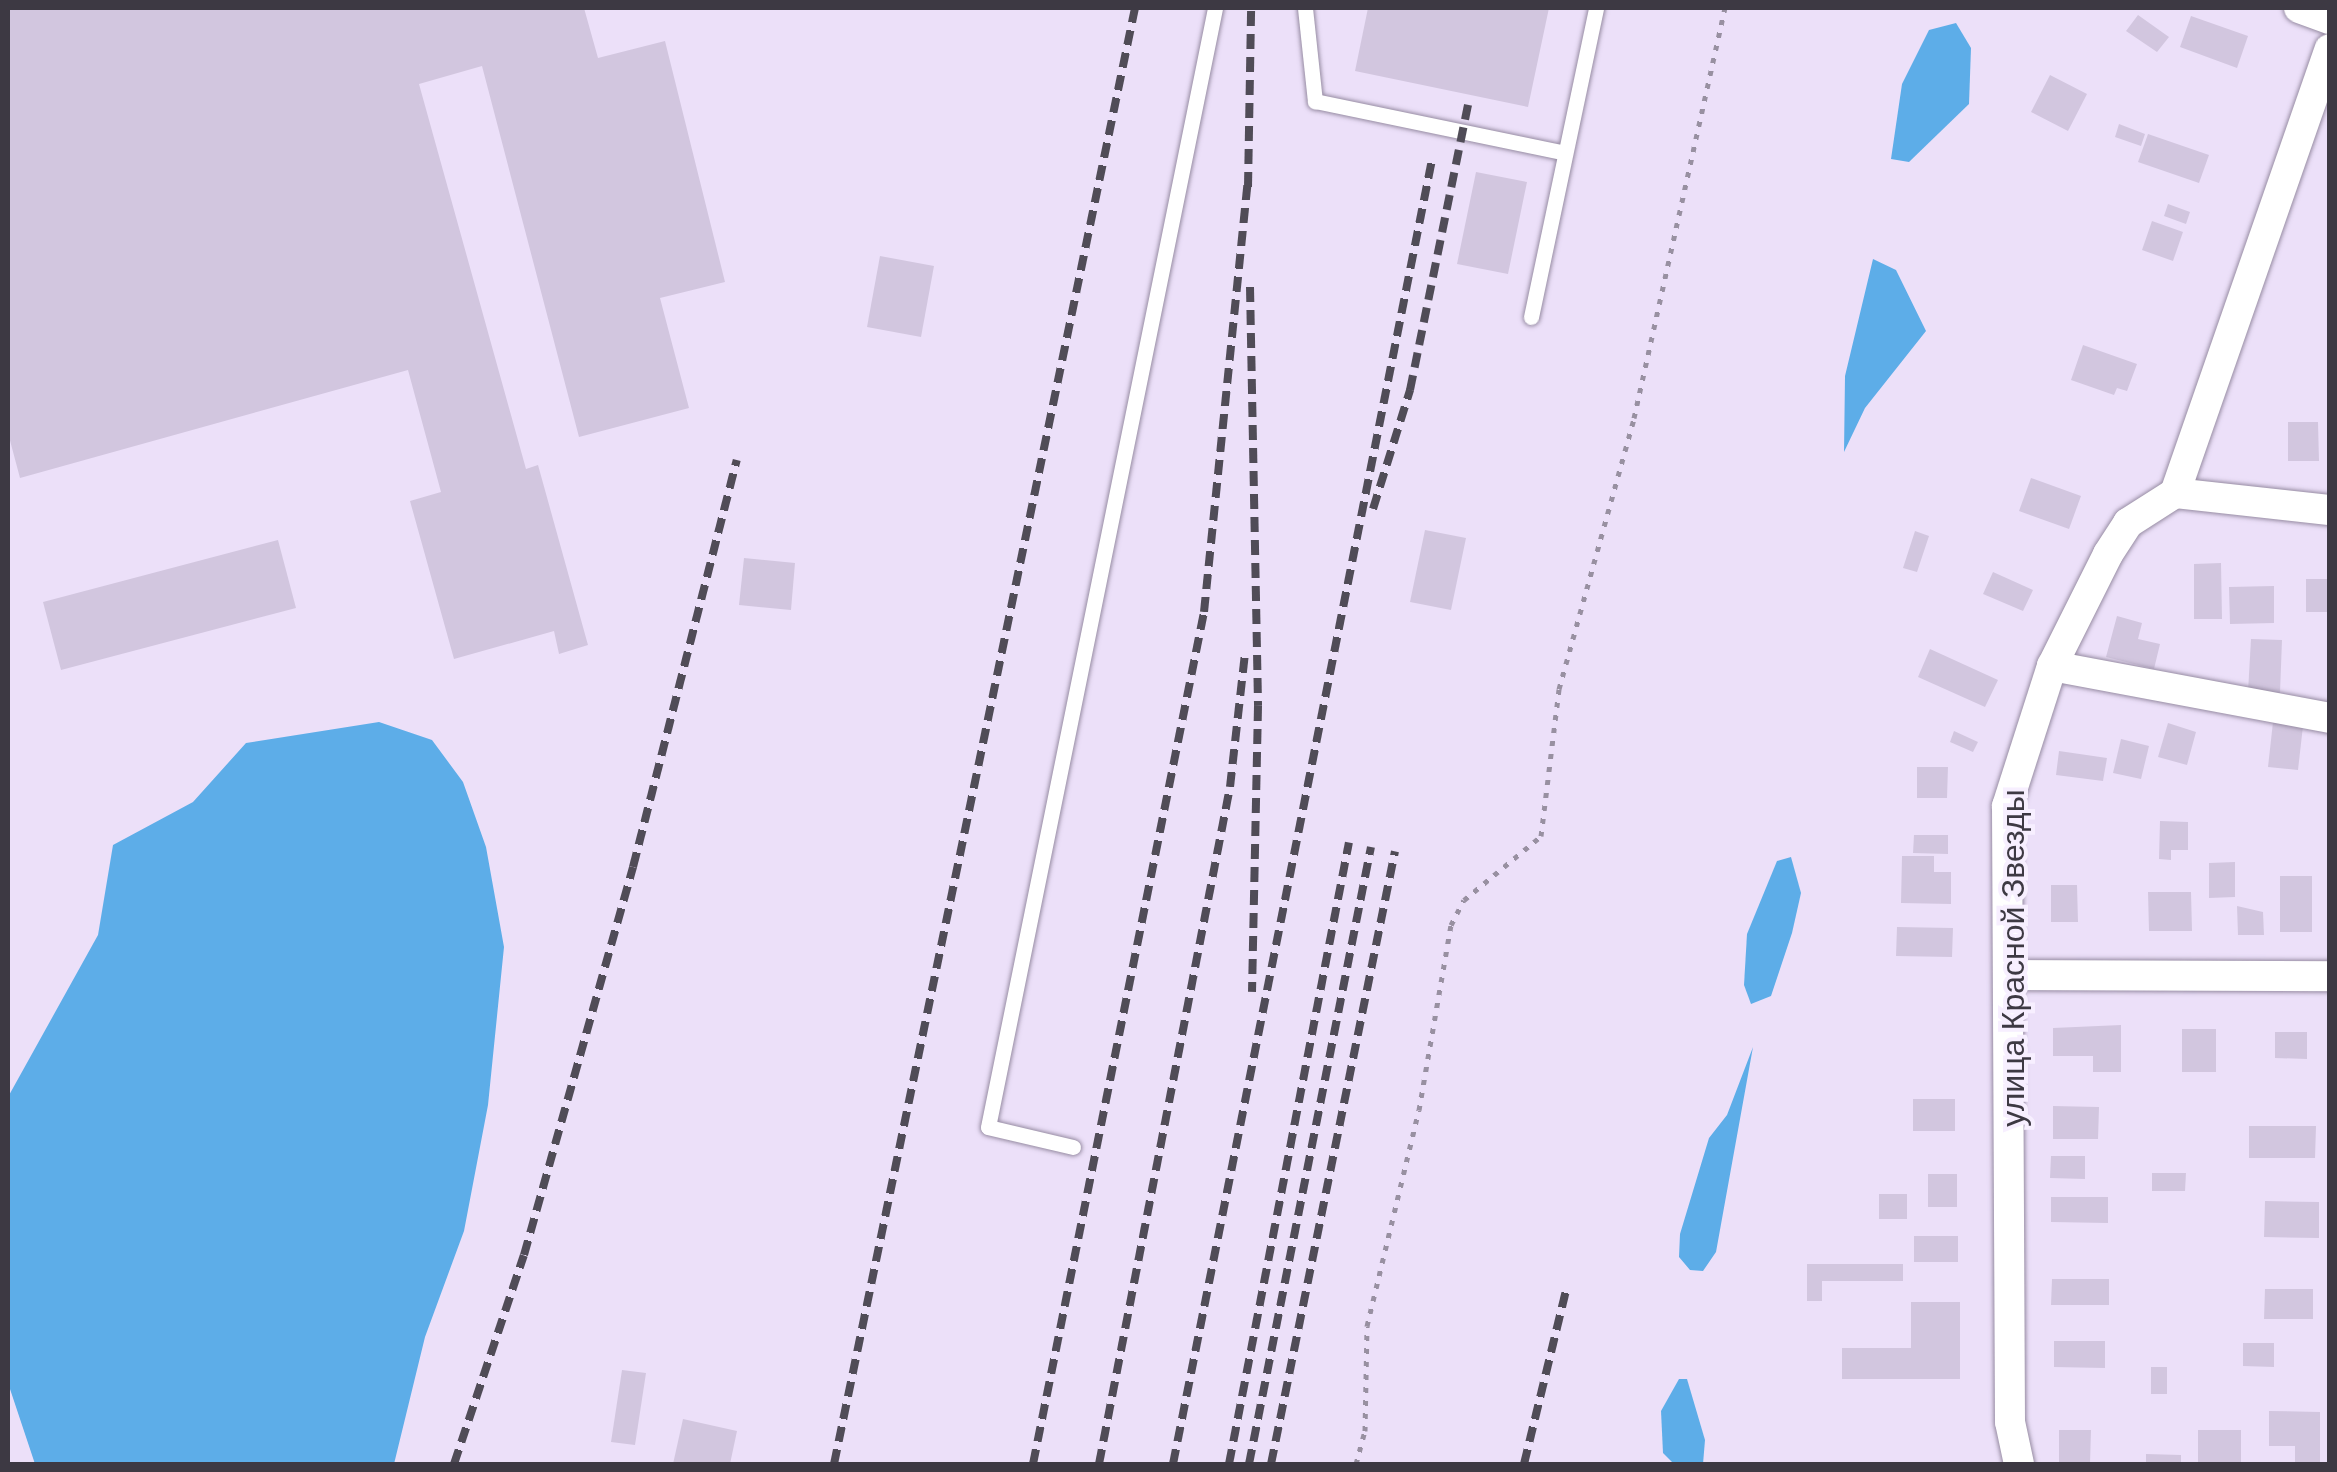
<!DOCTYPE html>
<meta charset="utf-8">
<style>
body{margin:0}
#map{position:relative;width:2337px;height:1472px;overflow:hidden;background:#ece0f9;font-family:"DM Sans",sans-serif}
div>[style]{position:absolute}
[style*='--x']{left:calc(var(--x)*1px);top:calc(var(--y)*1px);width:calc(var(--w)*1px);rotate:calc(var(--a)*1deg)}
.water>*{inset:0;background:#5dade8}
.building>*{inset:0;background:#d2c6df}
.path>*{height:5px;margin-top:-2.5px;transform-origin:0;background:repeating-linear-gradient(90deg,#9890a1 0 5px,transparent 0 13px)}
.roads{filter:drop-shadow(0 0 2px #978ca3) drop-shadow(0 0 2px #978ca3)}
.lane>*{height:15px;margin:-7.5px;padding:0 7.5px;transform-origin:7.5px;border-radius:7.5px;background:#fff}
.street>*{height:30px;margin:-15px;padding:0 15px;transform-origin:15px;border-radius:15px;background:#fff}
.rail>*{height:8px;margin-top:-4px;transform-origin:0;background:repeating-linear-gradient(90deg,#504c57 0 15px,transparent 0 23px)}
span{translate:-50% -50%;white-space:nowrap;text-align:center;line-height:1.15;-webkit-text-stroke:8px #f7efff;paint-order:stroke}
.street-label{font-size:32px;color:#3d3943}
.frame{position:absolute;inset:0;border:10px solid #3d3943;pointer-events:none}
</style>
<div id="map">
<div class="water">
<i style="clip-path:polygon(1956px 23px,1971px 48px,1969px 104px,1909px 162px,1891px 159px,1902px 84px,1929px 30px)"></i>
<i style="clip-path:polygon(1873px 259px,1896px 270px,1926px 331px,1865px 408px,1844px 452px,1845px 376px)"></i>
<i style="clip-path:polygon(379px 722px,432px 740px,463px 782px,486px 847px,504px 947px,488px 1105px,464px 1231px,425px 1337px,394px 1464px,35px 1464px,8px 1383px,8px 1097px,98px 935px,113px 845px,193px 802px,246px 743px)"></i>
<i style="clip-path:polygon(1791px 857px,1801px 893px,1792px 933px,1771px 996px,1751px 1004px,1744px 985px,1747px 934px,1777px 861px)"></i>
<i style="clip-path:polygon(1753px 1047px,1716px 1252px,1703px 1271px,1690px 1270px,1679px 1257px,1680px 1234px,1709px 1138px,1727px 1115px)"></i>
<i style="clip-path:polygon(1679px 1379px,1687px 1379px,1705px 1440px,1703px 1464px,1674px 1464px,1663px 1453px,1661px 1411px)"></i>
</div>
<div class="building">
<i style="clip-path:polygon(8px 8px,584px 8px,598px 58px,665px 41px,725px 282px,660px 298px,689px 408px,579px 437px,482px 66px,419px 84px,526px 469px,538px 465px,588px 645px,559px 654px,554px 631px,454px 659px,410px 501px,441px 492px,408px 370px,20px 478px,8px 433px)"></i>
<i style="clip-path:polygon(1368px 8px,1549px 8px,1528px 107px,1355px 71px)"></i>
<i style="clip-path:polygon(2138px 15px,2169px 37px,2157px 52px,2126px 31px)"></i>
<i style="clip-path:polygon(2191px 16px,2248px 36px,2237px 68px,2180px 47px)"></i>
<i style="clip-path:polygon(2050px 75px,2087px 94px,2068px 131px,2031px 112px)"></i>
<i style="clip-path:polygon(2119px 124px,2145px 134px,2141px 146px,2115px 137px)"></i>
<i style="clip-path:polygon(2148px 134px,2209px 155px,2199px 183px,2138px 162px)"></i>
<i style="clip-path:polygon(1476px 172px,1527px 182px,1508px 274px,1457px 264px)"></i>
<i style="clip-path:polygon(2168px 204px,2190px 212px,2186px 224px,2164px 216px)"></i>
<i style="clip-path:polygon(2152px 221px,2183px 232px,2173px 261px,2142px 250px)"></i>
<i style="clip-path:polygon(880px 256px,934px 266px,921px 337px,867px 327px)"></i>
<i style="clip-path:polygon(2083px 345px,2137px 364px,2127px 391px,2117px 388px,2114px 395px,2071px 380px)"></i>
<i style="clip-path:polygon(2288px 422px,2318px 422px,2319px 461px,2288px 461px)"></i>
<i style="clip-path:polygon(2031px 478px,2081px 496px,2069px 529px,2019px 511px)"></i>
<i style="clip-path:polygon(1425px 530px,1466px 538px,1451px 610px,1410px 602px)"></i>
<i style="clip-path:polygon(1915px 531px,1929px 536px,1917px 572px,1903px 568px)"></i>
<i style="clip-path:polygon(278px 540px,296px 608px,61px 670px,43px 602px)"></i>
<i style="clip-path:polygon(744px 558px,795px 563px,791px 610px,739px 605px)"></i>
<i style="clip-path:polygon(2221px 563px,2222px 619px,2194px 619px,2194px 564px)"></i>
<i style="clip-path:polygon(1993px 572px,2033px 590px,2023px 611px,1983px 594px)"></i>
<i style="clip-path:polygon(2306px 579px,2330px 579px,2330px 612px,2306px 612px)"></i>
<i style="clip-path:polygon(2274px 586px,2274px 623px,2230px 624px,2229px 587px)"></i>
<i style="clip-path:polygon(2117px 616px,2142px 623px,2138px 639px,2160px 644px,2154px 669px,2106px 657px)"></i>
<i style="clip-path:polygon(2251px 639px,2282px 640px,2280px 693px,2248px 692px)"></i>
<i style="clip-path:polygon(1930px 649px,1998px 680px,1985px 707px,1918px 677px)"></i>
<i style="clip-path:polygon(2273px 722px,2303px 726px,2298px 770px,2268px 767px)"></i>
<i style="clip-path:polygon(2168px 723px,2196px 732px,2187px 765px,2158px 757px)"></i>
<i style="clip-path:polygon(1954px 731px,1978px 742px,1973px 752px,1950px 742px)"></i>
<i style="clip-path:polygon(2121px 739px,2149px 746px,2141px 779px,2113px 773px)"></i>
<i style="clip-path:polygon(2059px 751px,2107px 758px,2103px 781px,2056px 775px)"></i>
<i style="clip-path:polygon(1917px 767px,1948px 767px,1947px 798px,1917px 798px)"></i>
<i style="clip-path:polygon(2160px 821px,2188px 822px,2188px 850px,2171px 850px,2171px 860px,2159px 859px)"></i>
<i style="clip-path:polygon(1914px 835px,1948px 835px,1948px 854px,1913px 853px)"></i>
<i style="clip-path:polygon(1902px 856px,1934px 856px,1934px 872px,1951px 872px,1951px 904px,1901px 903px)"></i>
<i style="clip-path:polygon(2235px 862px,2235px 897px,2209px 898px,2209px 863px)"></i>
<i style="clip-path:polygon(2280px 876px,2312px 876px,2312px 932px,2280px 932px)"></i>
<i style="clip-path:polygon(2051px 885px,2077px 885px,2078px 922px,2051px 922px)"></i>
<i style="clip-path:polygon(2148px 892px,2191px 892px,2192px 931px,2149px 931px)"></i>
<i style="clip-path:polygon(2237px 906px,2263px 912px,2264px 935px,2238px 935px)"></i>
<i style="clip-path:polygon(1897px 927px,1953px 928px,1952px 957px,1896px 956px)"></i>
<i style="clip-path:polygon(2121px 1025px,2121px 1072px,2093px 1072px,2093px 1056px,2053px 1056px,2053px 1028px)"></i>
<i style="clip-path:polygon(2182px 1029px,2216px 1029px,2216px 1072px,2182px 1072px)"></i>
<i style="clip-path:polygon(2275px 1032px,2307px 1032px,2307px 1059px,2275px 1058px)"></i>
<i style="clip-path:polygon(1913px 1099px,1955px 1099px,1955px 1131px,1913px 1131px)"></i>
<i style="clip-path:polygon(2053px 1106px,2099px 1107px,2098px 1139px,2053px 1139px)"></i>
<i style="clip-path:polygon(2249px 1126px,2316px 1126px,2315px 1158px,2249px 1158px)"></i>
<i style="clip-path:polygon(2051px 1156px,2085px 1156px,2085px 1179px,2050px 1178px)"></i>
<i style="clip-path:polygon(2152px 1173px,2186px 1173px,2185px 1191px,2152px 1191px)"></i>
<i style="clip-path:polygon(1928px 1174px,1957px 1174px,1957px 1207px,1928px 1207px)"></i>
<i style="clip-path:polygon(1879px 1194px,1907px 1194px,1907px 1219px,1879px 1219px)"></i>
<i style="clip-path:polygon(2051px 1197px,2108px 1197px,2108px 1223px,2051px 1222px)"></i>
<i style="clip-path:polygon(2265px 1201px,2319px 1202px,2319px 1238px,2264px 1237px)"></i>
<i style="clip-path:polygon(1914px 1236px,1958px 1236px,1958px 1262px,1914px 1262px)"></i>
<i style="clip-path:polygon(1807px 1264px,1903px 1264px,1903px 1281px,1822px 1281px,1822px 1301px,1807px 1301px)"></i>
<i style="clip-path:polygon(2052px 1279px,2109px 1279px,2109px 1305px,2051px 1305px)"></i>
<i style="clip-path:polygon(2265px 1289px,2313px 1289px,2313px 1319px,2264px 1319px)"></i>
<i style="clip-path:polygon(1911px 1302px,1960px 1302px,1960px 1379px,1842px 1379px,1842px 1348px,1911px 1348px)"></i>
<i style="clip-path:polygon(2054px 1341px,2105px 1341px,2105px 1368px,2054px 1367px)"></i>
<i style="clip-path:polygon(2243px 1343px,2274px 1343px,2274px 1367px,2243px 1366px)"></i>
<i style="clip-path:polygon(2151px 1367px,2167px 1367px,2167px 1394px,2151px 1394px)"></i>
<i style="clip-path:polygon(622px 1370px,646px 1373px,635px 1445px,611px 1442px)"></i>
<i style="clip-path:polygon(2269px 1411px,2320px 1412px,2320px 1464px,2295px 1464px,2295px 1446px,2269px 1446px)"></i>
<i style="clip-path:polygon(683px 1419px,737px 1431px,730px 1464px,673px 1464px)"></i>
<i style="clip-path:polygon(2059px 1430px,2091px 1430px,2090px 1464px,2059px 1464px)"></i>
<i style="clip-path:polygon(2198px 1430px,2241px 1430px,2241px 1464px,2198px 1464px)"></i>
<i style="clip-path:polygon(2146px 1454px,2181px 1455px,2181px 1464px,2146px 1464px)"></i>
</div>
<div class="path">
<i style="--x:1356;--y:1464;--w:34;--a:-75"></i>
<i style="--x:1365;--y:1431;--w:105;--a:-88.9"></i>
<i style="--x:1367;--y:1326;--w:222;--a:-76.5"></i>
<i style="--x:1419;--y:1110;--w:188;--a:-80.2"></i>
<i style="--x:1451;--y:925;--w:28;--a:-63"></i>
<i style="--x:1464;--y:900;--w:100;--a:-39.7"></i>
<i style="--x:1541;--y:836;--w:148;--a:-83"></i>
<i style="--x:1559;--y:689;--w:281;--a:-74.5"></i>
<i style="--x:1634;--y:418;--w:420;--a:-77.5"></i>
</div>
<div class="roads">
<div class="lane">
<i style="--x:1305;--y:8;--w:94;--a:83.9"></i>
<i style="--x:1315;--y:101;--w:255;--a:11.7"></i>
<i style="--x:1531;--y:317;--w:316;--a:-78.1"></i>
<i style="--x:1073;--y:1147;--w:87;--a:-166.8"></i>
<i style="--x:988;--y:1127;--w:1142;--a:-78.53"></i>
</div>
<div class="street">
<i style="--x:2299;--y:8;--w:33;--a:20"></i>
<i style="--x:2175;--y:493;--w:156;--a:6.3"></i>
<i style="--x:2052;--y:666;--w:283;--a:10.6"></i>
<i style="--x:2013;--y:975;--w:317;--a:0.2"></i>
<i style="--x:2019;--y:1464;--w:43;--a:-102.1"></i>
<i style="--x:2010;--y:1422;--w:616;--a:-90.28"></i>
<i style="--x:2007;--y:806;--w:147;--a:-72.2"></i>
<i style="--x:2052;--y:666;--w:125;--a:-63.4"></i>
<i style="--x:2108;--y:554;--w:37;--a:-57"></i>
<i style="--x:2128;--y:523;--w:56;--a:-32.6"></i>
<i style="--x:2175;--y:493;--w:470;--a:-70.8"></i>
</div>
</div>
<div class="rail">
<i style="--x:1248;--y:187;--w:179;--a:-89"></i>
<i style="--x:1250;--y:287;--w:419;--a:88.9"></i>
<i style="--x:1258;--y:706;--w:286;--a:91.2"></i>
<i style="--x:1373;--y:509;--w:125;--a:-72.7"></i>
<i style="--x:1410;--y:390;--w:295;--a:-78.5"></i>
<i style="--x:454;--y:1464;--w:220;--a:-71.5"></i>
<i style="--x:524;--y:1255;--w:403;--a:-74.3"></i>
<i style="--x:633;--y:867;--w:420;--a:-75.7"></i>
<i style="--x:834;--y:1464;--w:1487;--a:-78.32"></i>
<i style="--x:1033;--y:1464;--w:869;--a:-78.65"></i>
<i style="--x:1204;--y:612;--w:437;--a:-84.2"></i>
<i style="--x:1099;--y:1464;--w:690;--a:-79.05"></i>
<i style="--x:1230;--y:787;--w:135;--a:-83.6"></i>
<i style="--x:1173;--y:1464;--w:1330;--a:-78.77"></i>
<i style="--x:1229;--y:1464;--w:633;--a:-79.08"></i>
<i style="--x:1249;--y:1464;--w:629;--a:-78.82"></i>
<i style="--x:1271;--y:1464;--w:625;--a:-78.56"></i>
<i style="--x:1524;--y:1464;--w:179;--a:-76.4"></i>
</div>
<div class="street-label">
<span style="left:2013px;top:958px;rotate:-90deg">улица Красной Звезды</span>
</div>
<div class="frame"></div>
</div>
